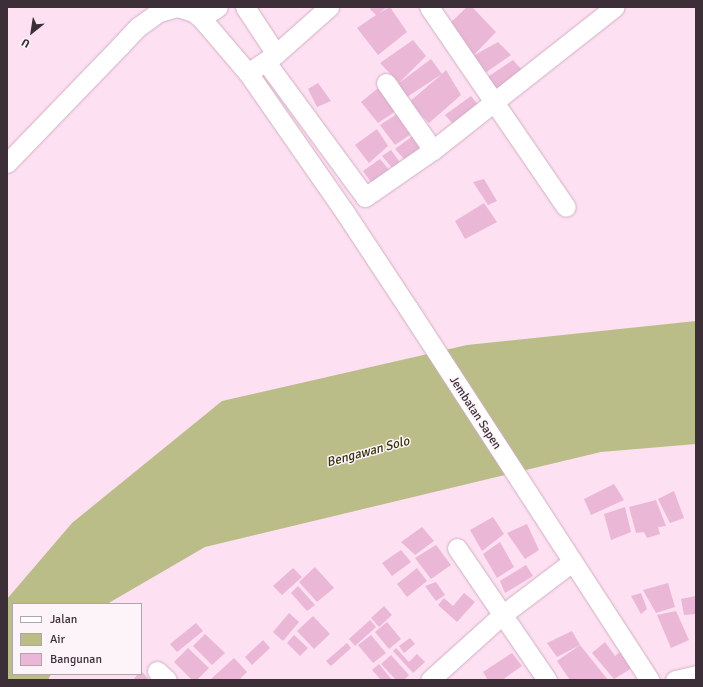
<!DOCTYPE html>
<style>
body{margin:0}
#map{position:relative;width:703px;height:687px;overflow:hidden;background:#fde0f1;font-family:Signika,sans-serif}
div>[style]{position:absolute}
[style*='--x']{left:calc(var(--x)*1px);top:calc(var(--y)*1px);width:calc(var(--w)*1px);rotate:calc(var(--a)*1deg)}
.water>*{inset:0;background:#babd87}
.building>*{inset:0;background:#eab7d7}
.roads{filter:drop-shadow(0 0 1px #d1afc4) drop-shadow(0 0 1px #d1afc4)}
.minor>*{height:19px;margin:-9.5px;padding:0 9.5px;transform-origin:9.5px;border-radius:9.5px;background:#fff}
span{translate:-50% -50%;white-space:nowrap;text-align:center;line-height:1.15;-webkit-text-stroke:3px #fcf4f9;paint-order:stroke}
.street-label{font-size:12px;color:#3d2f37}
.water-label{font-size:13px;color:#35350a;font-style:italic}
.frame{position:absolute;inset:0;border:8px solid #3d2f37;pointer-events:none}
.legend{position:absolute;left:12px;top:603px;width:130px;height:72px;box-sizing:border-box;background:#fcf4f9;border:1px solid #b0a5ab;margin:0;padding:5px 7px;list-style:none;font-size:12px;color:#3d2f37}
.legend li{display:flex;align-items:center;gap:8px;height:20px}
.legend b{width:20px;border:1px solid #b0a5ab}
.north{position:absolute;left:12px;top:12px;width:40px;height:40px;-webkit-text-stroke:3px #fcf4f9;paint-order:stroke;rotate:210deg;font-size:11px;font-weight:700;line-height:16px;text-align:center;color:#3d2f37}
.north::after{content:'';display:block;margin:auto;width:14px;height:18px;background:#3d2f37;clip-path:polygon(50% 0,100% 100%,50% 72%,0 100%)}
</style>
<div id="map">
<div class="water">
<i style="clip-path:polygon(696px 321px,696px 444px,601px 452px,205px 547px,107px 604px,13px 604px,13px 674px,51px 674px,48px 680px,7px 680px,7px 599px,72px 523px,222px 401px,467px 345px)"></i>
</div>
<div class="building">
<i style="clip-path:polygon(372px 7px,387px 7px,379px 13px,390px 7px,407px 32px,378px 55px,357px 28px,376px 15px,370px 9px)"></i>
<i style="clip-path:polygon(467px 7px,472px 7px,496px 32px,473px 56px,447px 26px)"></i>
<i style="clip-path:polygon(413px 40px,426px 56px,399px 83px,431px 59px,442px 74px,446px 70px,461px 95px,429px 123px,408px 103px,442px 74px,407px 97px,396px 85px,399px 83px,380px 63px)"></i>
<i style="clip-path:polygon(498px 42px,511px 55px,485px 73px,473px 56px)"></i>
<i style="clip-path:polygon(513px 60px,523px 71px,498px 92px,486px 78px)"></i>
<i style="clip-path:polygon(318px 83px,331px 101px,317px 107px,308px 89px)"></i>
<i style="clip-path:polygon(382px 85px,399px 109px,378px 123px,361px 102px)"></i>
<i style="clip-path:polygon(471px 96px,479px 106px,453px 124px,445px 115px)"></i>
<i style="clip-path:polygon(400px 112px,414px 132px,395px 145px,380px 125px)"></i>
<i style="clip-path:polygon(377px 129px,388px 146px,369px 163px,355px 145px)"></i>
<i style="clip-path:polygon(414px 135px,425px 149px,406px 161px,395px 149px)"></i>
<i style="clip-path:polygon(391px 150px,402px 165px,394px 170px,382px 156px)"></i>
<i style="clip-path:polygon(380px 159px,391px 172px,373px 185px,363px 171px)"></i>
<i style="clip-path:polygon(484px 179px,497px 201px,488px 205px,473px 182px)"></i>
<i style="clip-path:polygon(484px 203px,497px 222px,465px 239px,455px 221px)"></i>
<i style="clip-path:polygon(614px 484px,624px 500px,591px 515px,584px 499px)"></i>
<i style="clip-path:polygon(674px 491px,684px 518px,670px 523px,658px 499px)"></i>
<i style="clip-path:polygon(656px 500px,666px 526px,658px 527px,660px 534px,647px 538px,644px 532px,636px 533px,629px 507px)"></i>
<i style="clip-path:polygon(625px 507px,631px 532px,611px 540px,604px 514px)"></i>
<i style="clip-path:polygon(493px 517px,504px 534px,482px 551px,470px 530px)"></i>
<i style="clip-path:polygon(527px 524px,539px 550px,525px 559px,507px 533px)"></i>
<i style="clip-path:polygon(422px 527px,434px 541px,415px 555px,401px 542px)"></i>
<i style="clip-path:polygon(500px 542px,514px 567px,497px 578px,483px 554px)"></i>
<i style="clip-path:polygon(436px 545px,451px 565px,431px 579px,415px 558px)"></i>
<i style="clip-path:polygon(401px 550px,411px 562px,392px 576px,382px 563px)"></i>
<i style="clip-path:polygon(526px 565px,533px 576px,505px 593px,500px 581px)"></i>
<i style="clip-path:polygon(315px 567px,334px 588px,317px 602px,299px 582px)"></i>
<i style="clip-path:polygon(293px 568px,302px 577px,282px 595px,273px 586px)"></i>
<i style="clip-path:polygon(417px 568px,427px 581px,407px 597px,397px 584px)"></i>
<i style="clip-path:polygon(436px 582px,445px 595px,436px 601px,425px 586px)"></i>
<i style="clip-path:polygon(668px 583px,675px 607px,656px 613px,643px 590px)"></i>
<i style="clip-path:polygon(298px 586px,315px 605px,307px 611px,291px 593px)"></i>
<i style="clip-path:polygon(464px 593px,475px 602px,457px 622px,438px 605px,444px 598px,453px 606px)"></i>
<i style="clip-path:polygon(641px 593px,647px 609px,641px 614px,631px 596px)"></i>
<i style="clip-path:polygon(696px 596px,696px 614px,684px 615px,681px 599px)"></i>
<i style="clip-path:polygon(384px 606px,392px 615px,379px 627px,371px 618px)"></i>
<i style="clip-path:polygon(676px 611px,689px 640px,671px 648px,657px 615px)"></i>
<i style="clip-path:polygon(289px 613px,299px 622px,283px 641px,273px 632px)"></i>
<i style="clip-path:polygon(313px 616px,330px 634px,314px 649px,297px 631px)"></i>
<i style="clip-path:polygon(370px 620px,376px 627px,355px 646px,349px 639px)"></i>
<i style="clip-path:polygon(387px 622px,401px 639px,389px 649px,375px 632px)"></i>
<i style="clip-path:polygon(196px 623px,203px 631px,177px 652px,170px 644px)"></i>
<i style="clip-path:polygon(572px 631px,580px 645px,557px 657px,547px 643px)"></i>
<i style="clip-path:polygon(205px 634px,225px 653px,212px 665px,193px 646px)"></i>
<i style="clip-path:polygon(294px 635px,308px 648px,300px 656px,287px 643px)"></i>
<i style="clip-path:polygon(371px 635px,386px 653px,373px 663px,358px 645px)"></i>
<i style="clip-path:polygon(410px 638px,415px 644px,404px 653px,399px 646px)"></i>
<i style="clip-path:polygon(263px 640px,270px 648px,252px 665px,245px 657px)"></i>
<i style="clip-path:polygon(605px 642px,615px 656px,620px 652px,632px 668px,614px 679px,592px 653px)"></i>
<i style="clip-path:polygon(347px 643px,351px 648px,331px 666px,326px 661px)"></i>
<i style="clip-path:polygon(580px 645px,608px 680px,570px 680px,557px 661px)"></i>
<i style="clip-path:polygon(188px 648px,209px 668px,197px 680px,192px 680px,174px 662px)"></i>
<i style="clip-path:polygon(396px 648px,409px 662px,417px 654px,425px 662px,413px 673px,393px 651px)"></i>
<i style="clip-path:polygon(512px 653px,522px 666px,502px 680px,488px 680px,483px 672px)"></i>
<i style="clip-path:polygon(391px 655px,409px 675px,404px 680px,396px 680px,381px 664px)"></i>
<i style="clip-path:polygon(234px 658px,247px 672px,239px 680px,210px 680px)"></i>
<i style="clip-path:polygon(379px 664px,392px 680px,381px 680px,372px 670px)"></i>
<i style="clip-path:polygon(141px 671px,148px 678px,147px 680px,133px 680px,138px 674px,141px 674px)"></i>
</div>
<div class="roads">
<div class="minor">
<i style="--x:245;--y:7;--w:56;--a:56.6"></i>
<i style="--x:429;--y:7;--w:242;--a:55.6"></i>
<i style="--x:201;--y:18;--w:20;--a:-33"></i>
<i style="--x:266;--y:62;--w:167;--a:53.7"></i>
<i style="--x:365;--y:197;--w:83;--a:-34.7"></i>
<i style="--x:433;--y:150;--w:231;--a:-38.2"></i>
<i style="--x:248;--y:73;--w:168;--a:55.2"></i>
<i style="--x:344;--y:211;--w:116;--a:56.6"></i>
<i style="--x:408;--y:308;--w:444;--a:57"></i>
<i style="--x:386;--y:83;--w:82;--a:55"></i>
<i style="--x:7;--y:163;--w:163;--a:-46"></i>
<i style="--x:120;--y:46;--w:26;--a:-47"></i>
<i style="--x:138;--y:27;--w:26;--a:-36"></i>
<i style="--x:159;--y:12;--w:19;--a:-16"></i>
<i style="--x:177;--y:7;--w:17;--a:17"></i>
<i style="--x:193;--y:12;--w:10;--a:37"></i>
<i style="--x:201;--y:18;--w:72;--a:49.5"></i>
<i style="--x:248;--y:73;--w:34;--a:-34"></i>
<i style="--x:276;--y:54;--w:71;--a:-41.6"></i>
<i style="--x:457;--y:548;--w:160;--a:55.7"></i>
<i style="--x:157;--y:671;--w:13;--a:42"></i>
<i style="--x:430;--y:680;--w:97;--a:-42.1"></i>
<i style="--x:502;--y:615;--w:88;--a:-37.1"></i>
<i style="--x:675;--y:680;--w:22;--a:-13"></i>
</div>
</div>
<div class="street-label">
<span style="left:475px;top:413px;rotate:57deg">Jembatan Sapen</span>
</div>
<div class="water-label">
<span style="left:368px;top:452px;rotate:-15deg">Bengawan Solo</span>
</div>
<div class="frame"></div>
<ul class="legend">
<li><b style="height:5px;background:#fff"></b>Jalan</li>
<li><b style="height:11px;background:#babd87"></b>Air</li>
<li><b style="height:11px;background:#eab7d7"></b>Bangunan</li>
</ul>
<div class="north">U</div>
</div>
